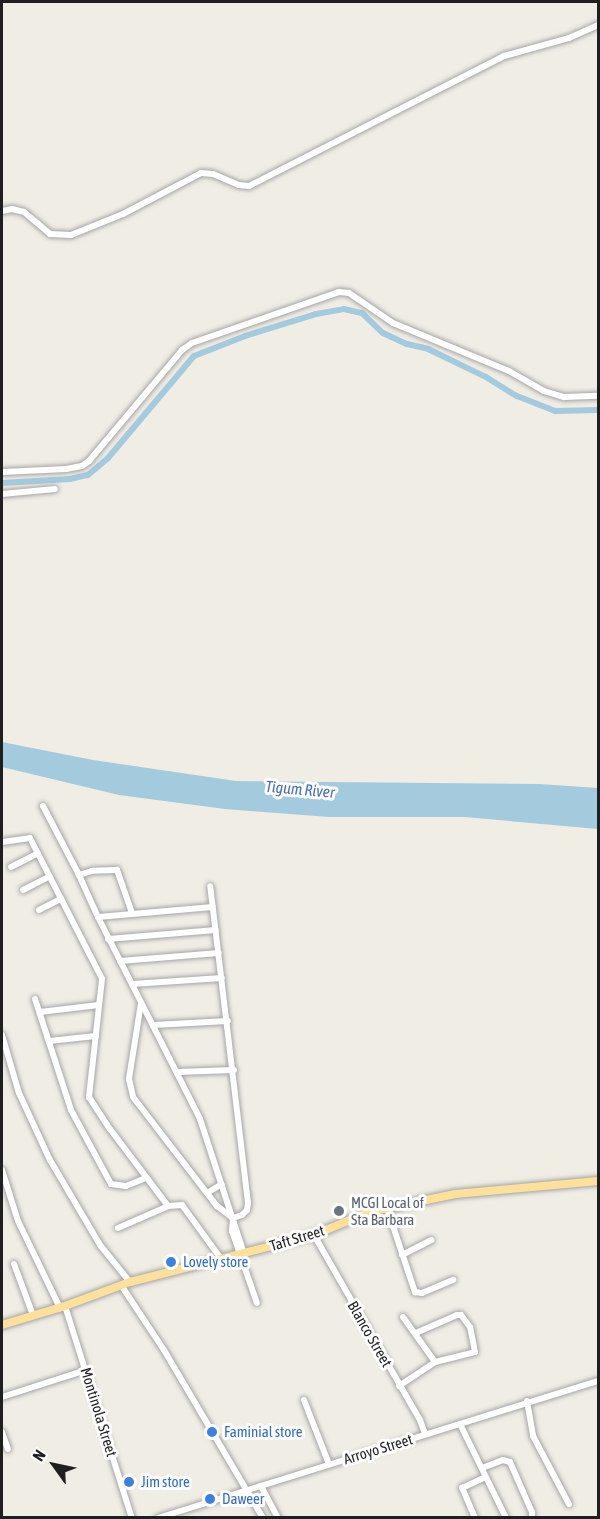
<!DOCTYPE html>
<style>
body{margin:0}
#map{position:relative;width:600px;height:1519px;overflow:hidden;background:#f0ede5;font-family:"Asap Condensed",sans-serif}
div>[style]{position:absolute}
[style*='--x']{left:calc(var(--x)*1px);top:calc(var(--y)*1px);width:calc(var(--w)*1px);rotate:calc(var(--a)*1deg)}
.water>*{inset:0;background:#a4cade}
.canal>*{height:6px;margin:-3px;padding:0 3px;transform-origin:3px;border-radius:3px;background:#a4cade}
.roads{filter:drop-shadow(0 0 2px #a6a6a6) drop-shadow(0 0 2px #a6a6a6)}
.minor>*{height:6px;margin:-3px;padding:0 3px;transform-origin:3px;border-radius:3px;background:#fff}
.major>*{height:8px;margin:-4px;padding:0 4px;transform-origin:4px;border-radius:4px;background:#fde09c}
.dots>*{width:16px;height:16px;translate:-50% -50%;box-sizing:border-box;border:3px solid #fff;border-radius:50%}
span{translate:-50% -50%;white-space:nowrap;text-align:center;line-height:1.15;-webkit-text-stroke:6px #fff;paint-order:stroke}
.worship-label{font-size:15px;color:#5b616d}
.left{translate:0 -50%;text-align:left}
.street-label{font-size:15px;color:#1f1f1f}
.shop-label{font-size:15px;color:#366cbe}
.water-label{font-size:16px;color:#4970b0;font-style:italic}
.frame{position:absolute;inset:0;border:3px solid #1f1f1f;pointer-events:none}
.north{position:absolute;left:24px;top:1435px;width:60px;height:60px;-webkit-text-stroke:4px #fff;paint-order:stroke;rotate:303deg;font-size:16px;font-weight:700;line-height:24px;text-align:center;color:#1f1f1f}
.north::after{content:'';display:block;margin:auto;width:21px;height:27px;background:#1f1f1f;clip-path:polygon(50% 0,100% 100%,50% 72%,0 100%)}
</style>
<div id="map">
<div class="water">
<i style="clip-path:polygon(2px 742px,93px 760px,236px 781px,539px 784px,598px 788px,598px 829px,465px 817px,329px 817px,225px 809px,119px 795px,2px 767px)"></i>
</div>
<div class="canal">
<i style="--x:2;--y:483;--w:68;--a:-3.4"></i>
<i style="--x:70;--y:479;--w:18;--a:-13"></i>
<i style="--x:88;--y:475;--w:26;--a:-40"></i>
<i style="--x:108;--y:458;--w:133;--a:-49.9"></i>
<i style="--x:194;--y:356;--w:55;--a:-21.4"></i>
<i style="--x:245;--y:336;--w:74;--a:-17.2"></i>
<i style="--x:316;--y:314;--w:28;--a:-10"></i>
<i style="--x:344;--y:309;--w:18;--a:13"></i>
<i style="--x:362;--y:313;--w:29;--a:44"></i>
<i style="--x:383;--y:333;--w:26;--a:25"></i>
<i style="--x:407;--y:344;--w:22;--a:13"></i>
<i style="--x:428;--y:349;--w:64;--a:25.8"></i>
<i style="--x:486;--y:377;--w:36;--a:32"></i>
<i style="--x:517;--y:396;--w:41;--a:21.5"></i>
<i style="--x:555;--y:411;--w:43;--a:-1.3"></i>
</div>
<div class="roads">
<div class="minor">
<i style="--x:2;--y:211;--w:10;--a:-11"></i>
<i style="--x:12;--y:209;--w:12;--a:14"></i>
<i style="--x:24;--y:212;--w:34;--a:40"></i>
<i style="--x:50;--y:234;--w:21;--a:3"></i>
<i style="--x:71;--y:235;--w:56;--a:-22"></i>
<i style="--x:123;--y:214;--w:88;--a:-27.7"></i>
<i style="--x:201;--y:173;--w:12;--a:5"></i>
<i style="--x:213;--y:174;--w:28;--a:23"></i>
<i style="--x:239;--y:185;--w:10;--a:6"></i>
<i style="--x:249;--y:186;--w:286;--a:-27"></i>
<i style="--x:504;--y:56;--w:67;--a:-15.5"></i>
<i style="--x:569;--y:38;--w:32;--a:-24"></i>
<i style="--x:2;--y:472;--w:64;--a:-2.7"></i>
<i style="--x:66;--y:469;--w:16;--a:-11"></i>
<i style="--x:82;--y:466;--w:9;--a:-36"></i>
<i style="--x:89;--y:461;--w:145;--a:-50"></i>
<i style="--x:182;--y:350;--w:12;--a:-35"></i>
<i style="--x:192;--y:343;--w:156;--a:-19.1"></i>
<i style="--x:339;--y:292;--w:10;--a:6"></i>
<i style="--x:349;--y:293;--w:53;--a:34.3"></i>
<i style="--x:393;--y:323;--w:126;--a:22.5"></i>
<i style="--x:509;--y:371;--w:40;--a:29.7"></i>
<i style="--x:544;--y:391;--w:21;--a:17"></i>
<i style="--x:564;--y:397;--w:34;--a:-2"></i>
<i style="--x:2;--y:494;--w:53;--a:-5.4"></i>
<i style="--x:43;--y:806;--w:78;--a:62.4"></i>
<i style="--x:2;--y:842;--w:28;--a:-8"></i>
<i style="--x:30;--y:838;--w:158;--a:62.9"></i>
<i style="--x:102;--y:979;--w:119;--a:96.3"></i>
<i style="--x:89;--y:1097;--w:38;--a:57"></i>
<i style="--x:110;--y:1129;--w:96;--a:53"></i>
<i style="--x:168;--y:1206;--w:14;--a:-4"></i>
<i style="--x:182;--y:1205;--w:68;--a:54"></i>
<i style="--x:11;--y:867;--w:30;--a:-27"></i>
<i style="--x:23;--y:890;--w:30;--a:-27"></i>
<i style="--x:39;--y:910;--w:25;--a:-27"></i>
<i style="--x:132;--y:913;--w:46;--a:-109.2"></i>
<i style="--x:117;--y:870;--w:25;--a:178"></i>
<i style="--x:92;--y:871;--w:14;--a:163"></i>
<i style="--x:79;--y:875;--w:46;--a:65.7"></i>
<i style="--x:98;--y:917;--w:226;--a:63.2"></i>
<i style="--x:200;--y:1119;--w:142;--a:71.9"></i>
<i style="--x:98;--y:917;--w:115;--a:-5"></i>
<i style="--x:108;--y:939;--w:108;--a:-4.8"></i>
<i style="--x:120;--y:961;--w:99;--a:-4.6"></i>
<i style="--x:132;--y:984;--w:90;--a:-3.8"></i>
<i style="--x:35;--y:999;--w:117;--a:72"></i>
<i style="--x:71;--y:1110;--w:84;--a:61.6"></i>
<i style="--x:111;--y:1184;--w:15;--a:8"></i>
<i style="--x:126;--y:1186;--w:22;--a:-22"></i>
<i style="--x:141;--y:1003;--w:77;--a:99"></i>
<i style="--x:129;--y:1079;--w:18;--a:77"></i>
<i style="--x:133;--y:1097;--w:138;--a:52.4"></i>
<i style="--x:217;--y:1206;--w:20;--a:37"></i>
<i style="--x:233;--y:1218;--w:9;--a:-18"></i>
<i style="--x:242;--y:1215;--w:7;--a:-45"></i>
<i style="--x:247;--y:1210;--w:7;--a:-82"></i>
<i style="--x:248;--y:1203;--w:319;--a:-96.8"></i>
<i style="--x:40;--y:1012;--w:59;--a:-6.8"></i>
<i style="--x:153;--y:1025;--w:75;--a:-3.1"></i>
<i style="--x:2;--y:1035;--w:60;--a:73.7"></i>
<i style="--x:19;--y:1093;--w:74;--a:65.2"></i>
<i style="--x:50;--y:1160;--w:99;--a:59.5"></i>
<i style="--x:100;--y:1245;--w:48;--a:51"></i>
<i style="--x:49;--y:1041;--w:47;--a:-6.1"></i>
<i style="--x:177;--y:1072;--w:57;--a:-2"></i>
<i style="--x:2;--y:1170;--w:53;--a:72.6"></i>
<i style="--x:18;--y:1221;--w:97;--a:64.2"></i>
<i style="--x:207;--y:1193;--w:17;--a:-31"></i>
<i style="--x:387;--y:1208;--w:89;--a:71.6"></i>
<i style="--x:415;--y:1292;--w:7;--a:8"></i>
<i style="--x:422;--y:1293;--w:34;--a:-23"></i>
<i style="--x:233;--y:1219;--w:12;--a:95"></i>
<i style="--x:232;--y:1231;--w:76;--a:70.9"></i>
<i style="--x:118;--y:1228;--w:55;--a:-23.7"></i>
<i style="--x:314;--y:1235;--w:213;--a:60.2"></i>
<i style="--x:420;--y:1420;--w:15;--a:70"></i>
<i style="--x:402;--y:1255;--w:33;--a:-27"></i>
<i style="--x:14;--y:1264;--w:54;--a:69.6"></i>
<i style="--x:121;--y:1285;--w:78;--a:56.5"></i>
<i style="--x:164;--y:1350;--w:195;--a:59.5"></i>
<i style="--x:65;--y:1306;--w:222;--a:72.5"></i>
<i style="--x:403;--y:1317;--w:55;--a:54.6"></i>
<i style="--x:399;--y:1386;--w:43;--a:-33.7"></i>
<i style="--x:435;--y:1362;--w:41;--a:-14"></i>
<i style="--x:475;--y:1352;--w:25;--a:-101"></i>
<i style="--x:470;--y:1327;--w:15;--a:-127"></i>
<i style="--x:461;--y:1315;--w:4;--a:180"></i>
<i style="--x:457;--y:1315;--w:45;--a:156.3"></i>
<i style="--x:2;--y:1397;--w:88;--a:-17.8"></i>
<i style="--x:304;--y:1400;--w:69;--a:68.7"></i>
<i style="--x:527;--y:1401;--w:36;--a:80"></i>
<i style="--x:533;--y:1436;--w:77;--a:62.1"></i>
<i style="--x:460;--y:1424;--w:105;--a:63.9"></i>
<i style="--x:2;--y:1432;--w:18;--a:71"></i>
<i style="--x:482;--y:1468;--w:22;--a:-21"></i>
<i style="--x:503;--y:1460;--w:7;--a:16"></i>
<i style="--x:510;--y:1462;--w:55;--a:66.3"></i>
<i style="--x:532;--y:1512;--w:6;--a:90"></i>
<i style="--x:261;--y:1486;--w:36;--a:62"></i>
<i style="--x:158;--y:1518;--w:461;--a:-17.3"></i>
<i style="--x:475;--y:1518;--w:33;--a:-113"></i>
<i style="--x:462;--y:1488;--w:26;--a:-25"></i>
</div>
<div class="major">
<i style="--x:2;--y:1325;--w:66;--a:-16.8"></i>
<i style="--x:65;--y:1306;--w:69;--a:-20.3"></i>
<i style="--x:130;--y:1282;--w:190;--a:-14.3"></i>
<i style="--x:314;--y:1235;--w:60;--a:-22.7"></i>
<i style="--x:369;--y:1212;--w:88;--a:-11.8"></i>
<i style="--x:455;--y:1194;--w:144;--a:-5.2"></i>
</div>
</div>
<div class="dots">
<i style="left:339px;top:1211px;background:#6b7280"></i>
<i style="left:171px;top:1262px;background:#3f7fe0"></i>
<i style="left:212px;top:1432px;background:#3f7fe0"></i>
<i style="left:129px;top:1482px;background:#3f7fe0"></i>
<i style="left:210px;top:1499px;background:#3f7fe0"></i>
</div>
<div class="worship-label">
<span class="left" style="left:351px;top:1211px">MCGI Local of<br>Sta Barbara</span>
</div>
<div class="street-label">
<span style="left:297px;top:1238px;rotate:-17deg">Taft Street</span>
<span style="left:370px;top:1334px;rotate:60deg">Blanco Street</span>
<span style="left:99px;top:1412px;rotate:73deg">Montinola Street</span>
<span style="left:378px;top:1449px;rotate:-17deg">Arroyo Street</span>
</div>
<div class="shop-label">
<span class="left" style="left:183px;top:1262px">Lovely store</span>
<span class="left" style="left:224px;top:1432px">Faminial store</span>
<span class="left" style="left:141px;top:1482px">Jim store</span>
<span class="left" style="left:222px;top:1499px">Daweer</span>
</div>
<div class="water-label">
<span style="left:300px;top:789px;rotate:5deg">Tigum River</span>
</div>
<div class="frame"></div>
<div class="north">N</div>
</div>
